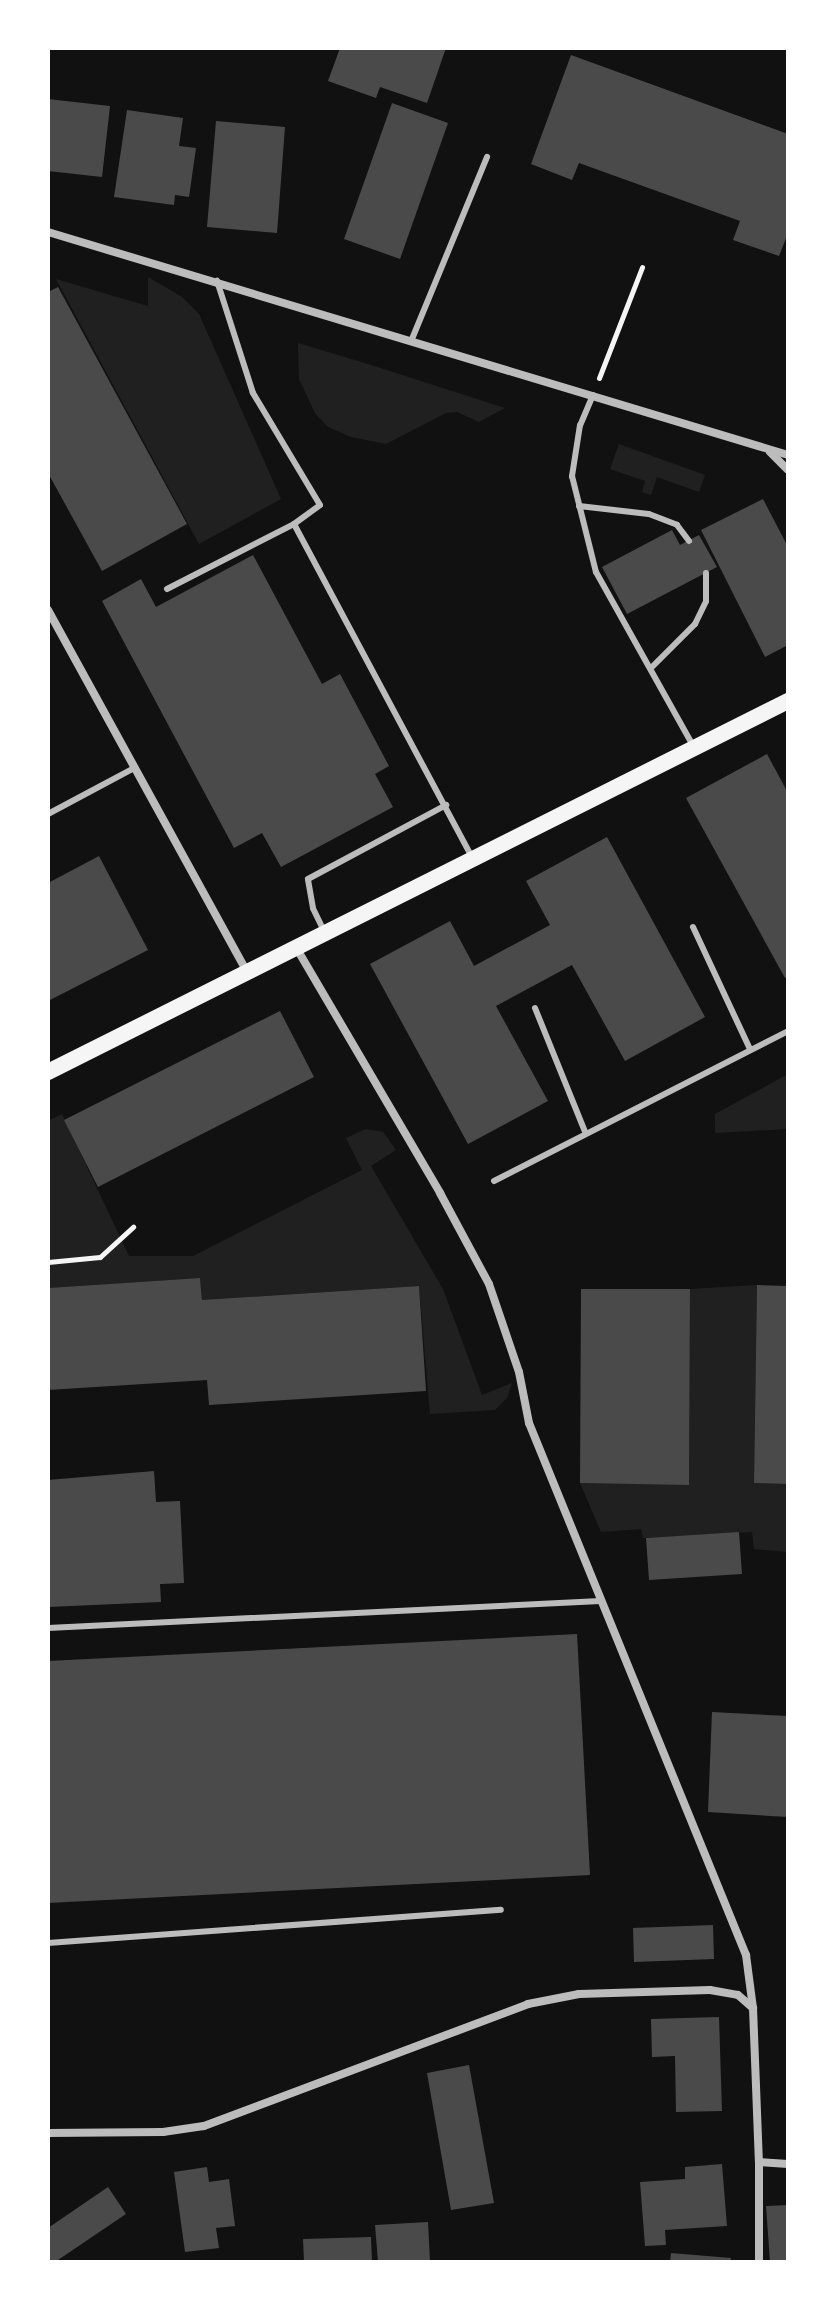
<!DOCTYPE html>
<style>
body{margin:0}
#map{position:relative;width:836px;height:2310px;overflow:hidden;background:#111;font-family:"Archivo Narrow",sans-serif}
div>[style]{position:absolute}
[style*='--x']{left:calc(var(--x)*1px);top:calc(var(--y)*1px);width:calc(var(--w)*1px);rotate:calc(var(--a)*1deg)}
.green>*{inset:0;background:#202020}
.building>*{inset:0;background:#4a4a4a}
.path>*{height:5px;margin:-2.5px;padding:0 2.5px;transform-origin:2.5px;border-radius:2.5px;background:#f5f5f5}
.service>*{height:6px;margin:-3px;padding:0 3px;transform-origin:3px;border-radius:3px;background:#bcbcbc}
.minor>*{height:8px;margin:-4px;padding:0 4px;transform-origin:4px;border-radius:4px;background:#bcbcbc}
.secondary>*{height:16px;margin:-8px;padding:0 8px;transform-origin:8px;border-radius:8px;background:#f5f5f5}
span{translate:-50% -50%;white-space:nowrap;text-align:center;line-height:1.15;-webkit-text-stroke:8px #fff;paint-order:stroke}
.frame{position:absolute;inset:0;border:50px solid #fff;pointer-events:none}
</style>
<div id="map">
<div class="green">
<i style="clip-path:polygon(148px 277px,182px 297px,199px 314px,281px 499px,199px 544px,56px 279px,148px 306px)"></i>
<i style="clip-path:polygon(298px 343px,368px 364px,505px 408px,479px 422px,457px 412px,446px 413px,386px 444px,351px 437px,328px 427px,315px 413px,299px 379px)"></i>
<i style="clip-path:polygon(619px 444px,705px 475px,699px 492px,657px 477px,651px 495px,642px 492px,645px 481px,610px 469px)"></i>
<i style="clip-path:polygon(788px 1074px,788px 1129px,715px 1133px,715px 1114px)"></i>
<i style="clip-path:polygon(62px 1114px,129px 1256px,193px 1256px,362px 1170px,346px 1138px,366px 1129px,383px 1132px,396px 1150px,371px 1166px,443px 1289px,482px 1395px,512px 1383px,507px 1398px,495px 1410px,430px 1414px,419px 1286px,202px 1300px,200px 1278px,48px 1288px,48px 1121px)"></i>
<i style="clip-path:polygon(757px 1285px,754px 1483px,788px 1484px,788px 1552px,754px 1549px,752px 1532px,643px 1538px,641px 1529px,601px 1532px,580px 1483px,689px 1484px,690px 1289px)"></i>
</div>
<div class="building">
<i style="clip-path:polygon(340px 48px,446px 48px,427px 103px,380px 87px,376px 98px,328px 81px)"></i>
<i style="clip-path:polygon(571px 55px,788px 134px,788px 233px,779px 256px,733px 240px,740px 221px,579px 163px,572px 180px,531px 164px)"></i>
<i style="clip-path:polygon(48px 99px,110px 106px,102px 177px,48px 171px)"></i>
<i style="clip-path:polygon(392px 103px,448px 123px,400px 259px,344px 239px)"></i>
<i style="clip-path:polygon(127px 110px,183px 118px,179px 146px,196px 148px,189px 197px,175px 195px,174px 205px,114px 197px)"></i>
<i style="clip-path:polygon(216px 121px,285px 127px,277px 233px,207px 227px)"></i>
<i style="clip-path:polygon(58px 287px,187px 524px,102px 571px,48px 473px,48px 292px)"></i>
<i style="clip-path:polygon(763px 499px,788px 547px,788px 645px,765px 657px,701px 530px)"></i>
<i style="clip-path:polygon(672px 530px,680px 545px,699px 535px,717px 567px,627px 614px,602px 567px)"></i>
<i style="clip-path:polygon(253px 555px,322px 684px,340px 674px,389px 766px,375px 774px,393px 807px,281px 867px,262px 833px,234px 848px,102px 601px,141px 579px,156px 607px)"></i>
<i style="clip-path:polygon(767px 754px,788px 793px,788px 976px,785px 978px,686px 798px)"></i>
<i style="clip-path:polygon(607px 837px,705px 1017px,625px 1061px,572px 965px,496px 1006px,548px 1101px,468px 1144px,370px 964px,450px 921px,474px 966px,550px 925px,526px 881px)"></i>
<i style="clip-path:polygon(99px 856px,148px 950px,48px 1001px,48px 883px)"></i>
<i style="clip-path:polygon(280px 1011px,314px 1077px,98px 1187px,64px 1120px)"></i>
<i style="clip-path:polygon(200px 1278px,202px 1300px,419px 1286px,426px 1391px,209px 1405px,207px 1380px,48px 1390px,48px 1288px)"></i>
<i style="clip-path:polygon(757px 1285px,788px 1286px,788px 1484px,754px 1483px)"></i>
<i style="clip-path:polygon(581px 1289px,690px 1289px,689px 1485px,580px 1483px)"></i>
<i style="clip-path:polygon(154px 1471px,156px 1502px,180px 1501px,184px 1583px,160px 1584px,161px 1602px,48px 1607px,48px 1480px)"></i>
<i style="clip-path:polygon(739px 1532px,742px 1574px,649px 1580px,646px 1538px)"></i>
<i style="clip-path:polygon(577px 1634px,590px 1875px,48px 1903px,48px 1661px)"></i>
<i style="clip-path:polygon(712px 1712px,788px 1716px,788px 1817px,708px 1812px)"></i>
<i style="clip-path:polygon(713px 1925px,714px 1959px,634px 1962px,633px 1928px)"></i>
<i style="clip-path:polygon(719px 2017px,722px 2111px,676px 2112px,675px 2056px,652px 2057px,651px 2019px)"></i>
<i style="clip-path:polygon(469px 2065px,494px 2203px,451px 2210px,427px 2073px)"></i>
<i style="clip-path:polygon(722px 2164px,727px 2226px,665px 2230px,666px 2245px,645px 2246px,640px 2182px,685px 2179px,685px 2167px)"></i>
<i style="clip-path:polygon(207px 2167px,209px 2182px,229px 2179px,235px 2226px,216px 2228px,219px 2248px,185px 2252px,174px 2172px)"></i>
<i style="clip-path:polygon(108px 2187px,126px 2214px,55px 2262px,48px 2262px,48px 2228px)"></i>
<i style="clip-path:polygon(788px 2205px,788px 2261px,770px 2262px,766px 2206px)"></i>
<i style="clip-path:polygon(428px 2222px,430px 2262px,378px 2262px,375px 2225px)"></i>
<i style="clip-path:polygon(371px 2237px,372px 2262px,304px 2262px,303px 2239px)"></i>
<i style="clip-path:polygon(671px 2253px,731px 2258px,730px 2262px,670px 2262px)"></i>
</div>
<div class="path">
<i style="--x:599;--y:378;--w:119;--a:-68.8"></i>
<i style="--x:48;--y:1262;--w:52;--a:-5.5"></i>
<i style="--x:100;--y:1257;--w:45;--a:-42.3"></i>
</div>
<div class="service">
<i style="--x:412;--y:339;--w:197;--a:-67.6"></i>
<i style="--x:593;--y:395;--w:33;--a:113"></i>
<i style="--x:580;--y:425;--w:52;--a:98.9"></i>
<i style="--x:572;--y:476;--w:99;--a:76"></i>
<i style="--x:596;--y:572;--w:201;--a:60.8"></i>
<i style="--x:579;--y:506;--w:70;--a:6.5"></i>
<i style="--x:649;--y:514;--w:30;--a:21"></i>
<i style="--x:677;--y:525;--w:20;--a:53"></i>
<i style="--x:294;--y:524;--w:380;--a:61.9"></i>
<i style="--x:167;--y:589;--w:143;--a:-27.1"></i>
<i style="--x:294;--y:524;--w:32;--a:-36"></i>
<i style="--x:320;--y:505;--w:131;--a:-120.9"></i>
<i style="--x:253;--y:393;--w:118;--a:-107.8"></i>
<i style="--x:652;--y:667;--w:61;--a:-45"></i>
<i style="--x:695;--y:624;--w:25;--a:-64"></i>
<i style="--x:706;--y:601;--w:28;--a:-90"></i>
<i style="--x:48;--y:814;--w:98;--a:-28.1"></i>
<i style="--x:693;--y:927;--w:135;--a:65"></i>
<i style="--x:324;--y:931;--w:25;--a:-116"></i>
<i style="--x:313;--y:908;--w:29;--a:-100"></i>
<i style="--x:308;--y:879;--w:157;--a:-28.2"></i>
<i style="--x:535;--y:1008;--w:134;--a:68"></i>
<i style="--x:494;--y:1181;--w:330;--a:-27"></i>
<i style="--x:48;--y:1628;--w:553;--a:-2.8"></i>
<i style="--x:48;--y:1943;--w:454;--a:-4.2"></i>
</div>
<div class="minor">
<i style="--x:48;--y:232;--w:773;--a:16.77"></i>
<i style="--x:770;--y:452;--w:25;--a:45"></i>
<i style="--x:48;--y:610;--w:415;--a:61.2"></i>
<i style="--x:297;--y:949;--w:283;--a:59.6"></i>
<i style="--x:440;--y:1193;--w:103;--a:61.7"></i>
<i style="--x:489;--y:1284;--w:93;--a:71.2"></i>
<i style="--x:519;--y:1372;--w:52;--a:78.9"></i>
<i style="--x:529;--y:1423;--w:575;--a:67.81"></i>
<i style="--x:746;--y:1955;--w:53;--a:82.5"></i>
<i style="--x:48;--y:2133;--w:115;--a:-0.5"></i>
<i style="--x:163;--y:2132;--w:41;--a:-8.3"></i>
<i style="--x:204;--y:2126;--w:346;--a:-20.6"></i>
<i style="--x:528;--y:2004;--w:52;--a:-11.1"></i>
<i style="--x:579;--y:1994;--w:131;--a:-1.7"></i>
<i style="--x:710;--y:1990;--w:28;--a:10"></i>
<i style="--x:738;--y:1995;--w:20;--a:41"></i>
<i style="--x:753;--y:2008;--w:154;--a:87.8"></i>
<i style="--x:759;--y:2162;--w:29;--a:4"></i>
<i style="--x:759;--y:2162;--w:100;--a:90"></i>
</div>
<div class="secondary">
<i style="--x:48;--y:1072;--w:828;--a:-26.63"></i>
</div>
<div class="frame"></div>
</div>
